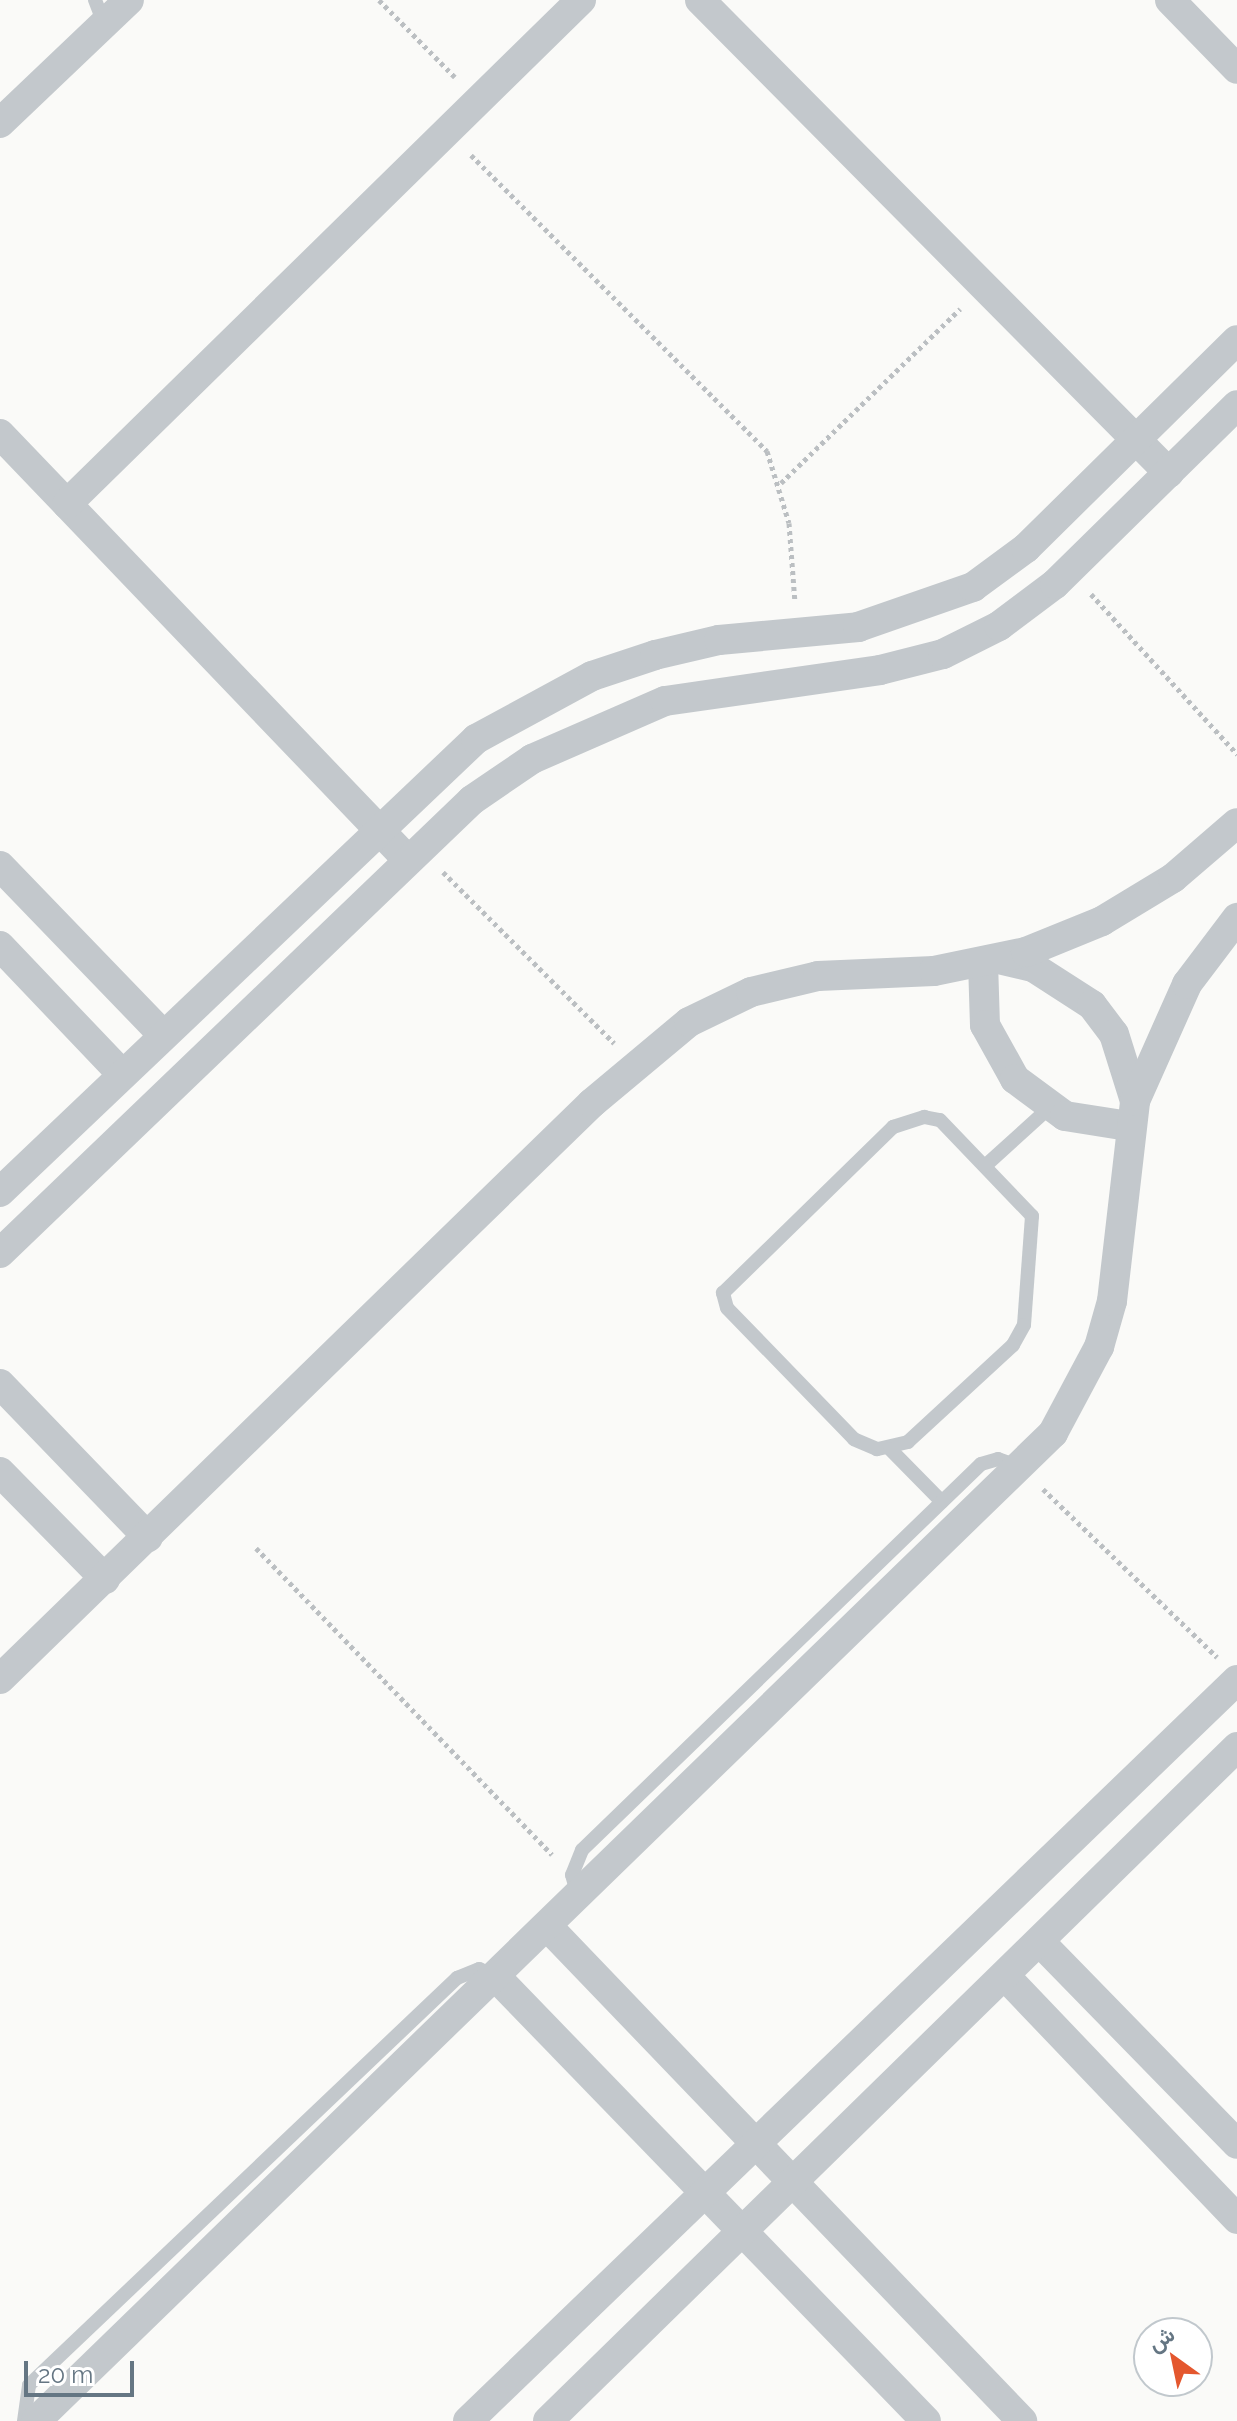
<!DOCTYPE html>
<meta charset="utf-8">
<style>
body{margin:0}
#map{position:relative;width:1237px;height:2421px;overflow:hidden;background:#fafaf8;font-family:Raleway,Vazirmatn,sans-serif}
div>[style]{position:absolute}
[style*='--x']{left:calc(var(--x)*1px);top:calc(var(--y)*1px);width:calc(var(--w)*1px);rotate:calc(var(--a)*1deg)}
.path>*{height:5px;margin-top:-2.5px;transform-origin:0;background:repeating-linear-gradient(90deg,#bbbfc2 0 4px,transparent 0 8px)}
.lane>*{height:14px;margin:-7px;padding:0 7px;transform-origin:7px;border-radius:7px;background:#c3c8cc}
.street>*{height:30px;margin:-15px;padding:0 15px;transform-origin:15px;border-radius:15px;background:#c3c8cc}
span{translate:-50% -50%;white-space:nowrap;text-align:center;line-height:1.15;-webkit-text-stroke:8px #fff;paint-order:stroke}
.north{position:absolute;left:1133px;top:2317px;width:80px;height:80px;box-sizing:border-box;background:#fff;border:2px solid #c1c8cd;border-radius:50%;rotate:327deg;font-size:22px;font-weight:700;line-height:32px;text-align:center;color:#657683}
.north::after{content:'';display:block;margin:auto;width:28px;height:36px;background:#e4572e;clip-path:polygon(50% 0,100% 100%,50% 72%,0 100%)}
.scale{position:absolute;left:24px;top:2361px;width:110px;height:36px;box-sizing:border-box;border:4px solid #657683;border-top:0;padding-left:10px;font-size:24px;line-height:28px;white-space:nowrap;color:#657683;-webkit-text-stroke:6px #fff;paint-order:stroke}
</style>
<div id="map">
<div class="path">
<i style="--x:379;--y:0;--w:108;--a:45.4"></i>
<i style="--x:471;--y:155;--w:419;--a:45"></i>
<i style="--x:767;--y:451;--w:75;--a:73"></i>
<i style="--x:789;--y:523;--w:79;--a:85.7"></i>
<i style="--x:781;--y:483;--w:250;--a:-44.2"></i>
<i style="--x:1091;--y:594;--w:217;--a:47.6"></i>
<i style="--x:443;--y:872;--w:242;--a:45"></i>
<i style="--x:1043;--y:1489;--w:242;--a:44"></i>
<i style="--x:256;--y:1548;--w:426;--a:46"></i>
</div>
<div class="lane">
<i style="--x:95;--y:0;--w:26;--a:69"></i>
<i style="--x:924;--y:1117;--w:16;--a:11"></i>
<i style="--x:940;--y:1120;--w:133;--a:46.2"></i>
<i style="--x:1032;--y:1216;--w:109;--a:94.2"></i>
<i style="--x:1024;--y:1325;--w:23;--a:119"></i>
<i style="--x:1013;--y:1345;--w:143;--a:137.3"></i>
<i style="--x:908;--y:1442;--w:32;--a:167"></i>
<i style="--x:877;--y:1449;--w:25;--a:-157"></i>
<i style="--x:854;--y:1439;--w:182;--a:-134.1"></i>
<i style="--x:727;--y:1308;--w:16;--a:-105"></i>
<i style="--x:723;--y:1293;--w:238;--a:-44.3"></i>
<i style="--x:893;--y:1127;--w:33;--a:-18"></i>
<i style="--x:985;--y:1166;--w:88;--a:-42.2"></i>
<i style="--x:890;--y:1449;--w:74;--a:45.5"></i>
<i style="--x:578;--y:1897;--w:23;--a:-105"></i>
<i style="--x:572;--y:1875;--w:27;--a:-68"></i>
<i style="--x:582;--y:1850;--w:555;--a:-44.05"></i>
<i style="--x:981;--y:1464;--w:18;--a:-16"></i>
<i style="--x:998;--y:1459;--w:23;--a:20"></i>
<i style="--x:24;--y:2421;--w:36;--a:-82"></i>
<i style="--x:29;--y:2385;--w:591;--a:-43.56"></i>
<i style="--x:457;--y:1978;--w:24;--a:-22"></i>
<i style="--x:479;--y:1969;--w:17;--a:24"></i>
</div>
<div class="street">
<i style="--x:700;--y:0;--w:666;--a:45.24"></i>
<i style="--x:1170;--y:0;--w:96;--a:45.8"></i>
<i style="--x:0;--y:123;--w:178;--a:-43.6"></i>
<i style="--x:0;--y:434;--w:590;--a:46.24"></i>
<i style="--x:67;--y:504;--w:720;--a:-44.44"></i>
<i style="--x:0;--y:866;--w:235;--a:46"></i>
<i style="--x:0;--y:946;--w:177;--a:46.4"></i>
<i style="--x:998;--y:959;--w:36;--a:13"></i>
<i style="--x:1033;--y:967;--w:70;--a:32.8"></i>
<i style="--x:1092;--y:1005;--w:36;--a:53"></i>
<i style="--x:1114;--y:1034;--w:70;--a:72.6"></i>
<i style="--x:983;--y:962;--w:63;--a:88.2"></i>
<i style="--x:985;--y:1025;--w:62;--a:60.9"></i>
<i style="--x:1015;--y:1079;--w:62;--a:36.5"></i>
<i style="--x:1065;--y:1116;--w:65;--a:8.9"></i>
<i style="--x:0;--y:1192;--w:657;--a:-43.58"></i>
<i style="--x:476;--y:739;--w:132;--a:-28.5"></i>
<i style="--x:592;--y:676;--w:66;--a:-18.4"></i>
<i style="--x:655;--y:655;--w:66;--a:-13.2"></i>
<i style="--x:719;--y:640;--w:140;--a:-5.3"></i>
<i style="--x:858;--y:627;--w:122;--a:-19.2"></i>
<i style="--x:973;--y:587;--w:66;--a:-36.3"></i>
<i style="--x:1026;--y:548;--w:296;--a:-44.6"></i>
<i style="--x:0;--y:1253;--w:654;--a:-43.82"></i>
<i style="--x:472;--y:800;--w:73;--a:-34.3"></i>
<i style="--x:532;--y:759;--w:145;--a:-23.6"></i>
<i style="--x:665;--y:701;--w:217;--a:-8.2"></i>
<i style="--x:880;--y:670;--w:65;--a:-14.3"></i>
<i style="--x:943;--y:654;--w:63;--a:-26.6"></i>
<i style="--x:999;--y:626;--w:70;--a:-36.9"></i>
<i style="--x:1055;--y:584;--w:255;--a:-44.5"></i>
<i style="--x:0;--y:1384;--w:213;--a:46"></i>
<i style="--x:0;--y:1472;--w:150;--a:45.5"></i>
<i style="--x:0;--y:1679;--w:826;--a:-44.22"></i>
<i style="--x:592;--y:1103;--w:126;--a:-39.9"></i>
<i style="--x:689;--y:1022;--w:69;--a:-25.8"></i>
<i style="--x:751;--y:992;--w:69;--a:-13.4"></i>
<i style="--x:818;--y:976;--w:116;--a:-2.5"></i>
<i style="--x:934;--y:971;--w:94;--a:-11.7"></i>
<i style="--x:1026;--y:952;--w:82;--a:-22.2"></i>
<i style="--x:1102;--y:921;--w:83;--a:-31.2"></i>
<i style="--x:1173;--y:878;--w:84;--a:-40.7"></i>
<i style="--x:548;--y:1927;--w:685;--a:46.18"></i>
<i style="--x:1040;--y:1942;--w:282;--a:45.7"></i>
<i style="--x:1005;--y:1976;--w:336;--a:46.3"></i>
<i style="--x:496;--y:1977;--w:618;--a:45.92"></i>
<i style="--x:36;--y:2421;--w:1418;--a:-44.17"></i>
<i style="--x:1053;--y:1433;--w:98;--a:-61.9"></i>
<i style="--x:1099;--y:1347;--w:48;--a:-74.2"></i>
<i style="--x:1112;--y:1301;--w:201;--a:-83.4"></i>
<i style="--x:1135;--y:1101;--w:128;--a:-66"></i>
<i style="--x:1187;--y:984;--w:83;--a:-52.9"></i>
<i style="--x:468;--y:2421;--w:1068;--a:-43.94"></i>
<i style="--x:548;--y:2421;--w:964;--a:-44.37"></i>
</div>
<div class="north">ش</div>
<div class="scale">20 m</div>
</div>
